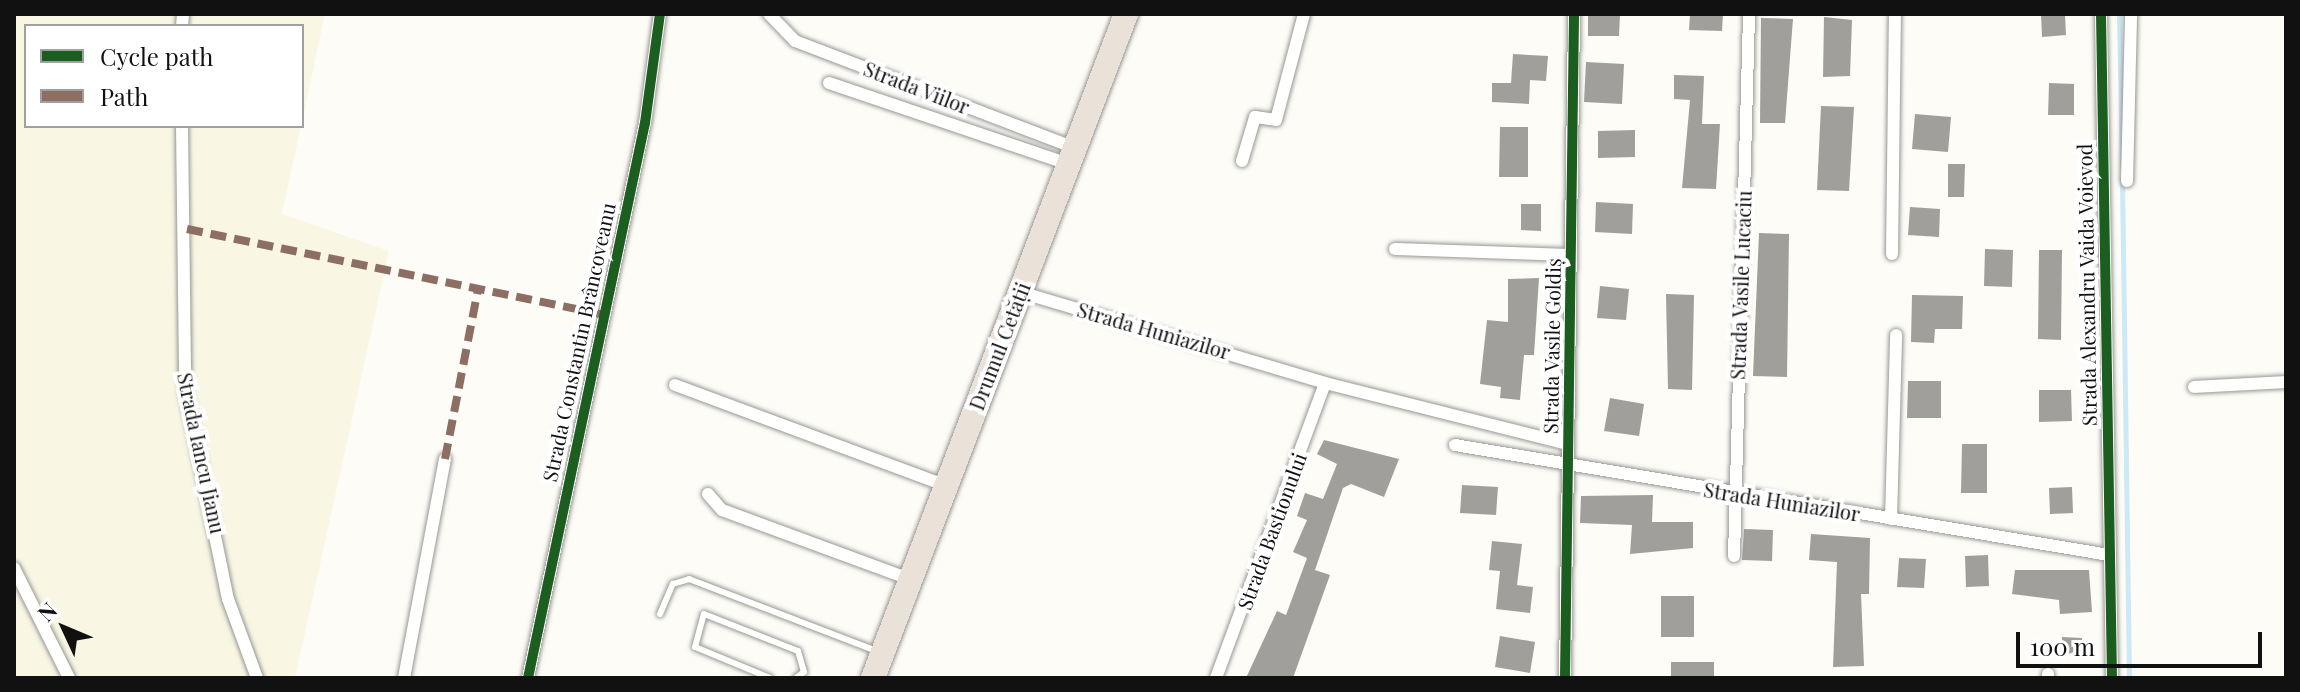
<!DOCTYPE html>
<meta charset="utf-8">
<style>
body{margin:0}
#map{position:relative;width:2300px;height:692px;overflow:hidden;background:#fdfcf7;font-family:"Playfair Display",serif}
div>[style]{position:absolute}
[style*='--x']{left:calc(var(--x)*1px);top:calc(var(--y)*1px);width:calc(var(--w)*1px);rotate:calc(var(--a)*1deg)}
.farmland>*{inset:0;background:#f9f7e4}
.stream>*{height:5px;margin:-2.5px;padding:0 2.5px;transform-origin:2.5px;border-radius:2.5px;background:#cde8f7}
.building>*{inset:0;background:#a19f9c}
.roads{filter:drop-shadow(0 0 2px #979795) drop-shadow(0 0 2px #979795)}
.lane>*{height:6px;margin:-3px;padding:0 3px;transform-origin:3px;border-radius:3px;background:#fffffe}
.street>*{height:12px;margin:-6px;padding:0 6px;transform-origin:6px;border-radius:6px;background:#fffffe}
.highway>*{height:24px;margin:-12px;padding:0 12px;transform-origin:12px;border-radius:12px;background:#eae1d8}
.quiet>*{height:8px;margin-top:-4px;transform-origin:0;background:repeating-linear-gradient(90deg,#8d6e63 0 16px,transparent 0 24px)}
.cycleway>*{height:10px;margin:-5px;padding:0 5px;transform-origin:5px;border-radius:5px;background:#1b5e20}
span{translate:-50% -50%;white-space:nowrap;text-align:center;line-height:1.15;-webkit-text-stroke:8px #fff;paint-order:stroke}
.street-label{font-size:20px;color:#111}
.frame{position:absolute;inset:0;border:16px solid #111;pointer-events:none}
.legend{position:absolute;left:24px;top:24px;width:280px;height:104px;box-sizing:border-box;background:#fff;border:2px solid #a0a0a0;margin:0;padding:10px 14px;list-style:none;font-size:24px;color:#111}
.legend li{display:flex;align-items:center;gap:16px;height:40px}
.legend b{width:40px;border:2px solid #a0a0a0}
.north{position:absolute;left:24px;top:588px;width:80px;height:80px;-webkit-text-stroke:6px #fff;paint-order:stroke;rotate:314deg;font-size:22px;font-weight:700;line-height:32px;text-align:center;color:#111}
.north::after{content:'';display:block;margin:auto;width:28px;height:36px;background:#111;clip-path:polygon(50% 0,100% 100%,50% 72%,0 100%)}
.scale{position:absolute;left:2016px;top:632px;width:246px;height:36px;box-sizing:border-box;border:4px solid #111;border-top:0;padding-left:10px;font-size:24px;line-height:28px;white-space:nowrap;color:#111;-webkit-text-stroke:6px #fff;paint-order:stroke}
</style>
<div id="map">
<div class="farmland">
<i style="clip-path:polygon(14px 14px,325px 14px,302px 121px,302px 26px,26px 26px,26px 126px,301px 126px,282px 214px,389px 251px,295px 678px,14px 678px)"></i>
</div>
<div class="stream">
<i style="--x:2119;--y:14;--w:151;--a:88.9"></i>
<i style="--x:2122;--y:179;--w:499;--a:89.2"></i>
</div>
<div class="building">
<i style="clip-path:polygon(1588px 14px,1620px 14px,1619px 36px,1588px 36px)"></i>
<i style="clip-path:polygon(1690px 14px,1723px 14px,1722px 31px,1689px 30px)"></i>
<i style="clip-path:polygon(2041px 14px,2065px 14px,2066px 35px,2042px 37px)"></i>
<i style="clip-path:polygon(1824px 17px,1852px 20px,1850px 76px,1823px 77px)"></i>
<i style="clip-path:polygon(1761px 18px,1793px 19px,1785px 123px,1760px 123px)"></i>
<i style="clip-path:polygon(1513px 54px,1548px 56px,1546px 81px,1530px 80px,1529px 104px,1492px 102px,1492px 83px,1511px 83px)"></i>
<i style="clip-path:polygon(1586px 62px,1624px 64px,1622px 104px,1584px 102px)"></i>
<i style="clip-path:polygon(1674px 75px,1704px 76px,1702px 124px,1720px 124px,1716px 189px,1682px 188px,1690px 100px,1674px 99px)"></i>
<i style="clip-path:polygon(2049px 83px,2074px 84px,2074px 115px,2048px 115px)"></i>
<i style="clip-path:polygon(1821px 106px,1854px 107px,1849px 191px,1817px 190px)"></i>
<i style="clip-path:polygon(1915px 114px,1951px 117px,1948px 152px,1912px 149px)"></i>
<i style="clip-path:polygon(1500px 127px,1528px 127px,1528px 177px,1499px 177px)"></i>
<i style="clip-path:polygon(1635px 130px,1635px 157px,1598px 158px,1598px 131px)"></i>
<i style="clip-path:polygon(1948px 164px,1965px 164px,1964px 197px,1948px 197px)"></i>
<i style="clip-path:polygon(1596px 202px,1633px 204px,1632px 234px,1595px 232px)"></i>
<i style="clip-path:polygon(1521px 204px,1541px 204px,1541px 231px,1521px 230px)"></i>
<i style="clip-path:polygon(1910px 207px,1940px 209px,1939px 237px,1908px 235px)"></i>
<i style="clip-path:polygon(1759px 233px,1789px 234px,1787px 377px,1753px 376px)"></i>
<i style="clip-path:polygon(1985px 249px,2013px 250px,2012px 287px,1984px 286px)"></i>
<i style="clip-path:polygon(2039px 250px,2062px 250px,2061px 340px,2038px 339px)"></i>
<i style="clip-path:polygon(1539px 278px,1534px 355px,1524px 355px,1520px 400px,1500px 398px,1501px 387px,1480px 384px,1487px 320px,1508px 322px,1508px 279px)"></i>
<i style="clip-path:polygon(1600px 286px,1629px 289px,1626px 320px,1597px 318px)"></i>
<i style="clip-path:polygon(1666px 294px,1694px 295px,1692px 390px,1668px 389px)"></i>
<i style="clip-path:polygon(1912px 295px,1963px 296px,1962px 329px,1935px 329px,1934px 343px,1911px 342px)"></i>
<i style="clip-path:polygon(1908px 381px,1941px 381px,1941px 418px,1907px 418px)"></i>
<i style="clip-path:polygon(2039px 390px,2071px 390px,2072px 421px,2039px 422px)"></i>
<i style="clip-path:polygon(1610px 398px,1644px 404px,1639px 436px,1604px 431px)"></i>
<i style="clip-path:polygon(1324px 440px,1399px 459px,1384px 497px,1351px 484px,1343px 488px,1315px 570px,1330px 575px,1293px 678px,1246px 678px,1277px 611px,1286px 615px,1307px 558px,1293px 552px,1307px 520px,1297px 516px,1305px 493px,1323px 499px,1337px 464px,1317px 454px)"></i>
<i style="clip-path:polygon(1962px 444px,1987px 444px,1987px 493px,1961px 493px)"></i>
<i style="clip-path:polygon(1462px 485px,1498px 487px,1496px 515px,1460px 513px)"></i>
<i style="clip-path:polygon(2072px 487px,2073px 513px,2050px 514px,2049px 488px)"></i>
<i style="clip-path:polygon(1653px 495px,1652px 522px,1693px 522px,1693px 548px,1630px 554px,1632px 525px,1580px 523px,1581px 496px)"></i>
<i style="clip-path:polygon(1744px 529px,1773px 530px,1772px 561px,1742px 560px)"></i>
<i style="clip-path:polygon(1811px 534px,1870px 538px,1869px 594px,1861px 594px,1864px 666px,1833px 667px,1837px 562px,1809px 560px)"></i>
<i style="clip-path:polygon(1492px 541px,1522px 544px,1517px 585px,1533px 587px,1530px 613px,1496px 609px,1500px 571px,1489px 570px)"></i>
<i style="clip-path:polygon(1988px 555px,1989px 586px,1966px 587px,1965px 556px)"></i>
<i style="clip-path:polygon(1899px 558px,1926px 559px,1924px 588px,1897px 587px)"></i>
<i style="clip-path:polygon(2015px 570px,2089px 570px,2092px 612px,2060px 614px,2059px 600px,2012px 594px)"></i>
<i style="clip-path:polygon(1661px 596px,1694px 596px,1694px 637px,1661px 637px)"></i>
<i style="clip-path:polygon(1500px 636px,1535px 642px,1530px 673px,1495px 667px)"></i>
<i style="clip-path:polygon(2062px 637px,2082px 638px,2082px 654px,2062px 653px)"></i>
<i style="clip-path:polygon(1671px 662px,1714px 662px,1714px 678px,1671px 678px)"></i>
</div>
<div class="roads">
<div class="lane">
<i style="--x:660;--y:614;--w:33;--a:-67"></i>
<i style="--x:673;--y:584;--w:17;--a:-17"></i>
<i style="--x:689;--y:579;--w:204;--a:21"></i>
<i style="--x:770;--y:678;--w:81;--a:-157.5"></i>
<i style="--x:695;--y:647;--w:34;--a:-75"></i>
<i style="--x:704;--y:614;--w:101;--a:21.5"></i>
<i style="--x:798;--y:651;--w:22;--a:74"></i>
<i style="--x:804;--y:672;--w:10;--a:143"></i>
</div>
<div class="street">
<i style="--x:769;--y:14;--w:37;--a:46"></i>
<i style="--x:795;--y:41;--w:300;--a:20.9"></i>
<i style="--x:2101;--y:14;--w:664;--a:89.05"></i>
<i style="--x:182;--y:26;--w:12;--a:-85"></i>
<i style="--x:829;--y:83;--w:252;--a:18.7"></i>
<i style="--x:182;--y:126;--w:264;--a:89.3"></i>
<i style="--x:185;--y:390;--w:213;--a:78.4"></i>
<i style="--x:228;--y:599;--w:84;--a:69.8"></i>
<i style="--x:1242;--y:161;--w:46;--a:-73.5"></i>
<i style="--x:1255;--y:117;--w:21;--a:8"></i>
<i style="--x:1276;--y:120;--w:110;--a:-75.2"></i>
<i style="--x:2127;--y:181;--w:167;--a:-88.6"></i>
<i style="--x:1395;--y:249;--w:175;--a:2"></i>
<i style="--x:1892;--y:254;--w:240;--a:-89.3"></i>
<i style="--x:1020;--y:292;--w:318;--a:16.6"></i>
<i style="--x:1325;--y:383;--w:250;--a:14.1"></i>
<i style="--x:675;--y:385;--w:289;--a:20.4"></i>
<i style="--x:2194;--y:387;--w:92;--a:-3.1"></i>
<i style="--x:1455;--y:445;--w:663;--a:9.55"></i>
<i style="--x:708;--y:494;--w:21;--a:49"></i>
<i style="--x:722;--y:510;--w:200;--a:20.2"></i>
<i style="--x:1891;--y:519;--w:184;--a:-88.4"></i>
<i style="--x:1734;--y:556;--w:542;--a:-88.41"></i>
<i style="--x:14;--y:568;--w:123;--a:63.4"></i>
<i style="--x:2048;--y:674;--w:4;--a:90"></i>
<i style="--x:404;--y:678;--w:223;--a:-79.4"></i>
<i style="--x:528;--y:678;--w:567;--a:-78.1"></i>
<i style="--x:645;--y:123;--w:110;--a:-82.2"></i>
<i style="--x:1216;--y:678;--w:314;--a:-69.7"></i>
<i style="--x:1565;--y:678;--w:664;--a:-89.22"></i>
</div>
<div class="highway">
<i style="--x:873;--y:678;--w:711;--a:-69.14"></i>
</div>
</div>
<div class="quiet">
<i style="--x:187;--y:229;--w:423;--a:11.6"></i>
<i style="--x:445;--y:459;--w:173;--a:-79"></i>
</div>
<div class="cycleway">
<i style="--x:2101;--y:14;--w:664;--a:89.05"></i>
<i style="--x:528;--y:678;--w:567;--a:-78.1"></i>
<i style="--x:645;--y:123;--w:110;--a:-82.2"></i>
<i style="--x:1565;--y:678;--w:664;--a:-89.22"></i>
</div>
<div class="street-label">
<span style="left:917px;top:87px;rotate:21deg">Strada Viilor</span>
<span style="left:1740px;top:285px;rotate:-88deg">Strada Vasile Lucaciu</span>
<span style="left:2086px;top:285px;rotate:-91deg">Strada Alexandru Vaida Voievod</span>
<span style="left:1154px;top:330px;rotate:16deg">Strada Huniazilor</span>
<span style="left:578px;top:342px;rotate:-78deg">Strada Constantin Brâncoveanu</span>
<span style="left:999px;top:346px;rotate:-69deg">Drumul Cetății</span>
<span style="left:1551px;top:346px;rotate:-89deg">Strada Vasile Goldiș</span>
<span style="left:202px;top:453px;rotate:78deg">Strada Iancu Jianu</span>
<span style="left:1782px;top:501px;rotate:9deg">Strada Huniazilor</span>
<span style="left:1271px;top:531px;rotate:-70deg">Strada Bastionului</span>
</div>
<div class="frame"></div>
<ul class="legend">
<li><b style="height:10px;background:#1b5e20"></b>Cycle path</li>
<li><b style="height:10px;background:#8d6e63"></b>Path</li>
</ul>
<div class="north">N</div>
<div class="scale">100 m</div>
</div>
